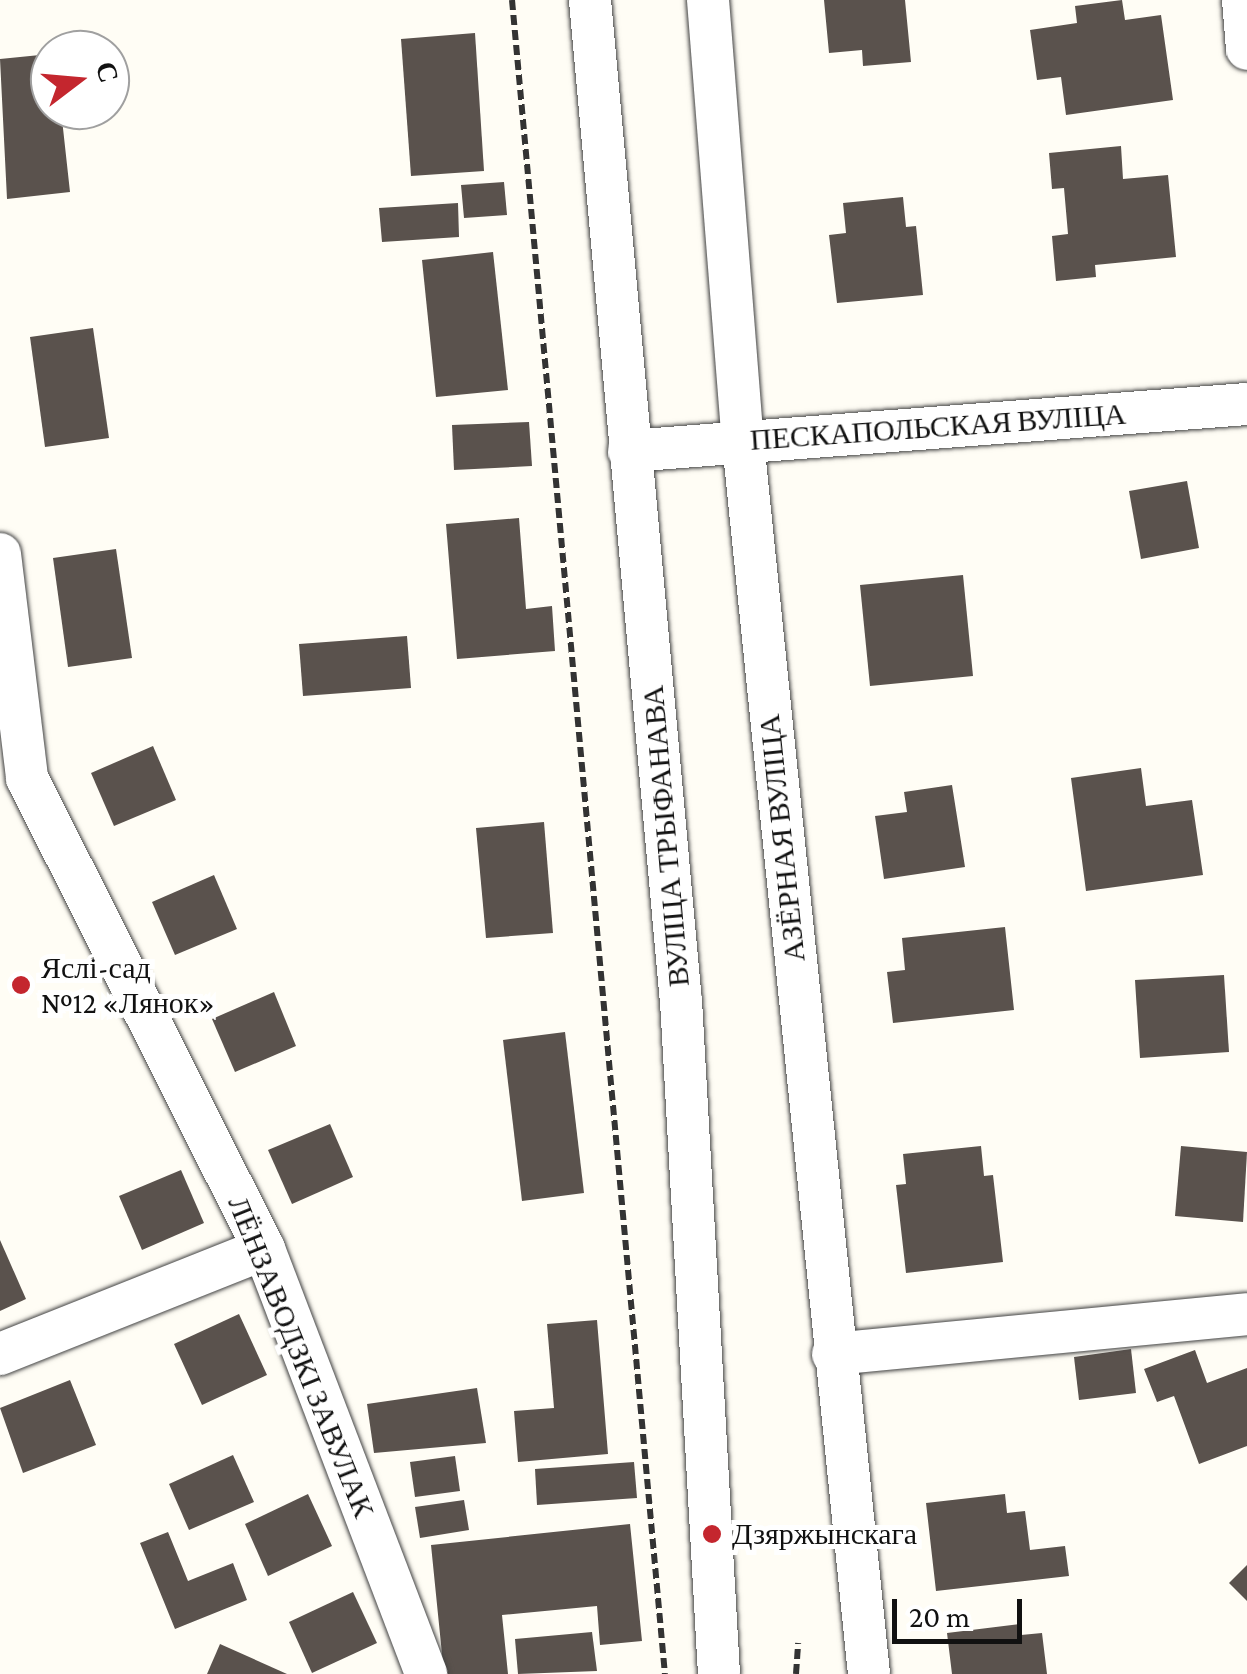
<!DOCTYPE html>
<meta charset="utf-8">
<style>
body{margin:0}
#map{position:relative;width:1247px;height:1674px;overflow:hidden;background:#fffdf5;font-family:"Crimson Pro",serif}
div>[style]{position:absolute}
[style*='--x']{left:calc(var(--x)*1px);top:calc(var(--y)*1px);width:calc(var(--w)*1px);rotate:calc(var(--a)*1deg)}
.building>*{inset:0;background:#5a524d}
.path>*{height:6px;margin-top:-3px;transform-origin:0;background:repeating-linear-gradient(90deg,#333 0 10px,transparent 0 15px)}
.roads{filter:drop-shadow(0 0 2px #444) drop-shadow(0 0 2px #444)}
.minor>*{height:42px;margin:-21px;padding:0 21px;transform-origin:21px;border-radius:21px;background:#fff}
.dots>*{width:28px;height:28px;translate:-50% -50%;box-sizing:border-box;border:5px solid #fff;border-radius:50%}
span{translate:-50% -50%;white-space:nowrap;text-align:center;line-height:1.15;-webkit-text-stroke:10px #fff;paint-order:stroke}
.street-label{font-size:30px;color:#111}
.poi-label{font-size:30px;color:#111}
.left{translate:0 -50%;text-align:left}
.north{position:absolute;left:30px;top:30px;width:100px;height:100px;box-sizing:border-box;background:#fff;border:2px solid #a0a0a0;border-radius:50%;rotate:74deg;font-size:28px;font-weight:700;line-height:40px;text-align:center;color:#111}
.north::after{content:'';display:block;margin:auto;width:35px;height:45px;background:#c4262e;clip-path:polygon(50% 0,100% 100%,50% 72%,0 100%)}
.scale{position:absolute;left:892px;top:1599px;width:130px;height:45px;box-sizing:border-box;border:5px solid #111;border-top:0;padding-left:12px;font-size:30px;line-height:35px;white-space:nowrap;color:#111;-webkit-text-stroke:8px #fff;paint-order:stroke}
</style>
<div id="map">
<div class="building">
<i style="clip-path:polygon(824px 0,905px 0,911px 62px,863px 66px,862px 50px,829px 53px)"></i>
<i style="clip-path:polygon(1122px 0,1125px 20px,1161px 15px,1173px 100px,1066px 115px,1061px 77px,1037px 80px,1030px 30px,1077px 23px,1075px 6px)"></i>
<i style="clip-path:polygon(475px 33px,484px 171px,411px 176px,401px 39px)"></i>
<i style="clip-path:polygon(50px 54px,50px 110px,61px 110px,70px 192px,7px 199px,0 59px)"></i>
<i style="clip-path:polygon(1121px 146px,1123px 179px,1168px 175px,1176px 257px,1095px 265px,1096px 277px,1056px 281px,1052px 236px,1068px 234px,1064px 188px,1052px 189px,1049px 153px)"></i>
<i style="clip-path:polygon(504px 182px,507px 215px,464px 218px,461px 185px)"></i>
<i style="clip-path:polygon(903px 197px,906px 227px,916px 226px,923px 295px,837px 303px,829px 235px,846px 233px,843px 203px)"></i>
<i style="clip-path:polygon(458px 203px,459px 237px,382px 242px,379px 208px)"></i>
<i style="clip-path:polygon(493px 252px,508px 390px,436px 397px,422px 260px)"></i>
<i style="clip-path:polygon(93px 328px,109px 438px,45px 447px,30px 337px)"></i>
<i style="clip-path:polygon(529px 422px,532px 466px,454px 470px,452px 425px)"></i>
<i style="clip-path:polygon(1187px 481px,1199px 548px,1141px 559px,1129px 491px)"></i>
<i style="clip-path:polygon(519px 518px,526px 609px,552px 606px,555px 651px,457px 659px,446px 524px)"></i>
<i style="clip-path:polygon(116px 549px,132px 658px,68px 667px,53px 558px)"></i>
<i style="clip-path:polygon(963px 575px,973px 676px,870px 686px,860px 585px)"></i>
<i style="clip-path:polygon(407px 636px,411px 688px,303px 696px,299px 644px)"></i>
<i style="clip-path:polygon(153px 746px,176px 800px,114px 826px,91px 773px)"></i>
<i style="clip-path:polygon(1141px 768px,1146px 806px,1192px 800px,1203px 875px,1086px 891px,1071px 778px)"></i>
<i style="clip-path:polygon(952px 785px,965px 867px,884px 879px,875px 816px,907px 812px,904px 792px)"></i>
<i style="clip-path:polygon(544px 822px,553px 933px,486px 938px,476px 828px)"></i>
<i style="clip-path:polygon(214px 875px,237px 929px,175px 955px,152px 902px)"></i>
<i style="clip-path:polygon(1005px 927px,1014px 1010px,893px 1023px,887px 972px,905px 970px,902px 938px)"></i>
<i style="clip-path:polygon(1224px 975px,1229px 1052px,1140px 1058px,1135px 980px)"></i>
<i style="clip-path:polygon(274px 992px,296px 1046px,235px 1072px,212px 1019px)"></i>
<i style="clip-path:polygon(565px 1032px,584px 1193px,522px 1201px,503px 1040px)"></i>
<i style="clip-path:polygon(330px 1124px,353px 1177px,292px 1204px,268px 1150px)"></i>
<i style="clip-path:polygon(981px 1146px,984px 1176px,993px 1175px,1003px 1262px,906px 1273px,896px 1185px,906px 1184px,903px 1154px)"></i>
<i style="clip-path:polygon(1181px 1146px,1247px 1152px,1243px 1222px,1175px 1216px)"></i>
<i style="clip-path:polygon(181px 1170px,204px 1223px,142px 1250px,119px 1196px)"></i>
<i style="clip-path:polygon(0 1240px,26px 1299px,0 1311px)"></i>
<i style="clip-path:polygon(239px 1314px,267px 1375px,202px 1405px,174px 1344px)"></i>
<i style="clip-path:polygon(597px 1320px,608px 1454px,518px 1462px,514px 1411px,554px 1408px,547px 1324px)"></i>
<i style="clip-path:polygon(1131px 1349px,1136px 1393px,1079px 1400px,1074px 1357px)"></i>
<i style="clip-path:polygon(1195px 1350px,1207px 1383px,1247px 1368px,1247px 1446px,1199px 1464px,1174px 1396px,1157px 1402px,1144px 1369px)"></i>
<i style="clip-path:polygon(70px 1380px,96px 1445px,23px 1473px,0 1408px)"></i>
<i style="clip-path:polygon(477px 1388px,486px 1443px,374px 1453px,367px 1404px)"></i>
<i style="clip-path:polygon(233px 1455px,254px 1502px,189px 1530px,169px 1484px)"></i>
<i style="clip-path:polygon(455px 1456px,460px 1491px,415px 1497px,410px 1462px)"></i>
<i style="clip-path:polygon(634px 1462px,637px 1498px,537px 1505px,535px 1469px)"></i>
<i style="clip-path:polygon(308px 1494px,332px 1546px,268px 1576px,245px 1524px)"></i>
<i style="clip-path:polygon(1005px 1494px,1007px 1513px,1025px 1511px,1030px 1550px,1065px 1546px,1069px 1576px,936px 1591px,926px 1503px)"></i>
<i style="clip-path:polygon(464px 1500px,469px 1530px,420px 1538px,415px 1507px)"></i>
<i style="clip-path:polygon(630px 1524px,642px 1641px,600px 1645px,597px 1606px,502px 1615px,508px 1674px,444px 1674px,431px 1545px)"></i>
<i style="clip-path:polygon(168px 1532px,188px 1581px,233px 1563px,247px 1600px,175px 1629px,140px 1543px)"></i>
<i style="clip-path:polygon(1247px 1565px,1247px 1601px,1229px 1583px)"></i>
<i style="clip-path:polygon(353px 1592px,377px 1643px,312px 1673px,289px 1622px)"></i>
<i style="clip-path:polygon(1019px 1624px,1021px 1635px,1042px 1633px,1047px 1674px,952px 1674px,947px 1633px)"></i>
<i style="clip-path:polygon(592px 1632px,597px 1671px,518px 1674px,515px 1639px)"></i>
<i style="clip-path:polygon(220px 1644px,287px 1674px,207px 1674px)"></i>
</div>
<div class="path">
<i style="--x:512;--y:0;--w:1681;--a:84.78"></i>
<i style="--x:753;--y:1534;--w:38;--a:-2"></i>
<i style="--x:796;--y:1674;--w:31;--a:-86"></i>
</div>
<div class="roads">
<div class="minor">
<i style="--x:590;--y:0;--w:1005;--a:84.81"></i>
<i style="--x:681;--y:1001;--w:674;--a:86.77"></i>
<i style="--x:708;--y:0;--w:443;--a:85.5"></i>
<i style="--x:743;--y:442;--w:1238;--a:84.16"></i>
<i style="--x:1243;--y:0;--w:49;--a:85.3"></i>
<i style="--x:629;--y:451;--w:620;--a:-4.35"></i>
<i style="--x:0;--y:554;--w:226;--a:83.1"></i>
<i style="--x:27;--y:778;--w:527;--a:63.29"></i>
<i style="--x:264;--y:1249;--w:455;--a:69.1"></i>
<i style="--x:0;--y:1354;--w:284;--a:-21.7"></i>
<i style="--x:833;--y:1354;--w:416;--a:-5.5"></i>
</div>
</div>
<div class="dots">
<i style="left:21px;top:985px;background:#c4262e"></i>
<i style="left:712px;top:1534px;background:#c4262e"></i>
</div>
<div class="street-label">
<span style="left:938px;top:427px;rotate:-4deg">ПЕСКАПОЛЬСКАЯ ВУЛІЦА</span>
<span style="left:666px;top:836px;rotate:-95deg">ВУЛІЦА ТРЫФАНАВА</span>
<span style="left:782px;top:838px;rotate:-96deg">АЗЁРНАЯ ВУЛІЦА</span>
<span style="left:301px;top:1357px;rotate:68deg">ЛЁНЗАВОДЗКІ ЗАВУЛАК</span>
</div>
<div class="poi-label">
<span class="left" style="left:41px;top:985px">Яслі-сад<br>№12 «Лянок»</span>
<span class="left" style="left:732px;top:1534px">Дзяржынскага</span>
</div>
<div class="north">С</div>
<div class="scale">20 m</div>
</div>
